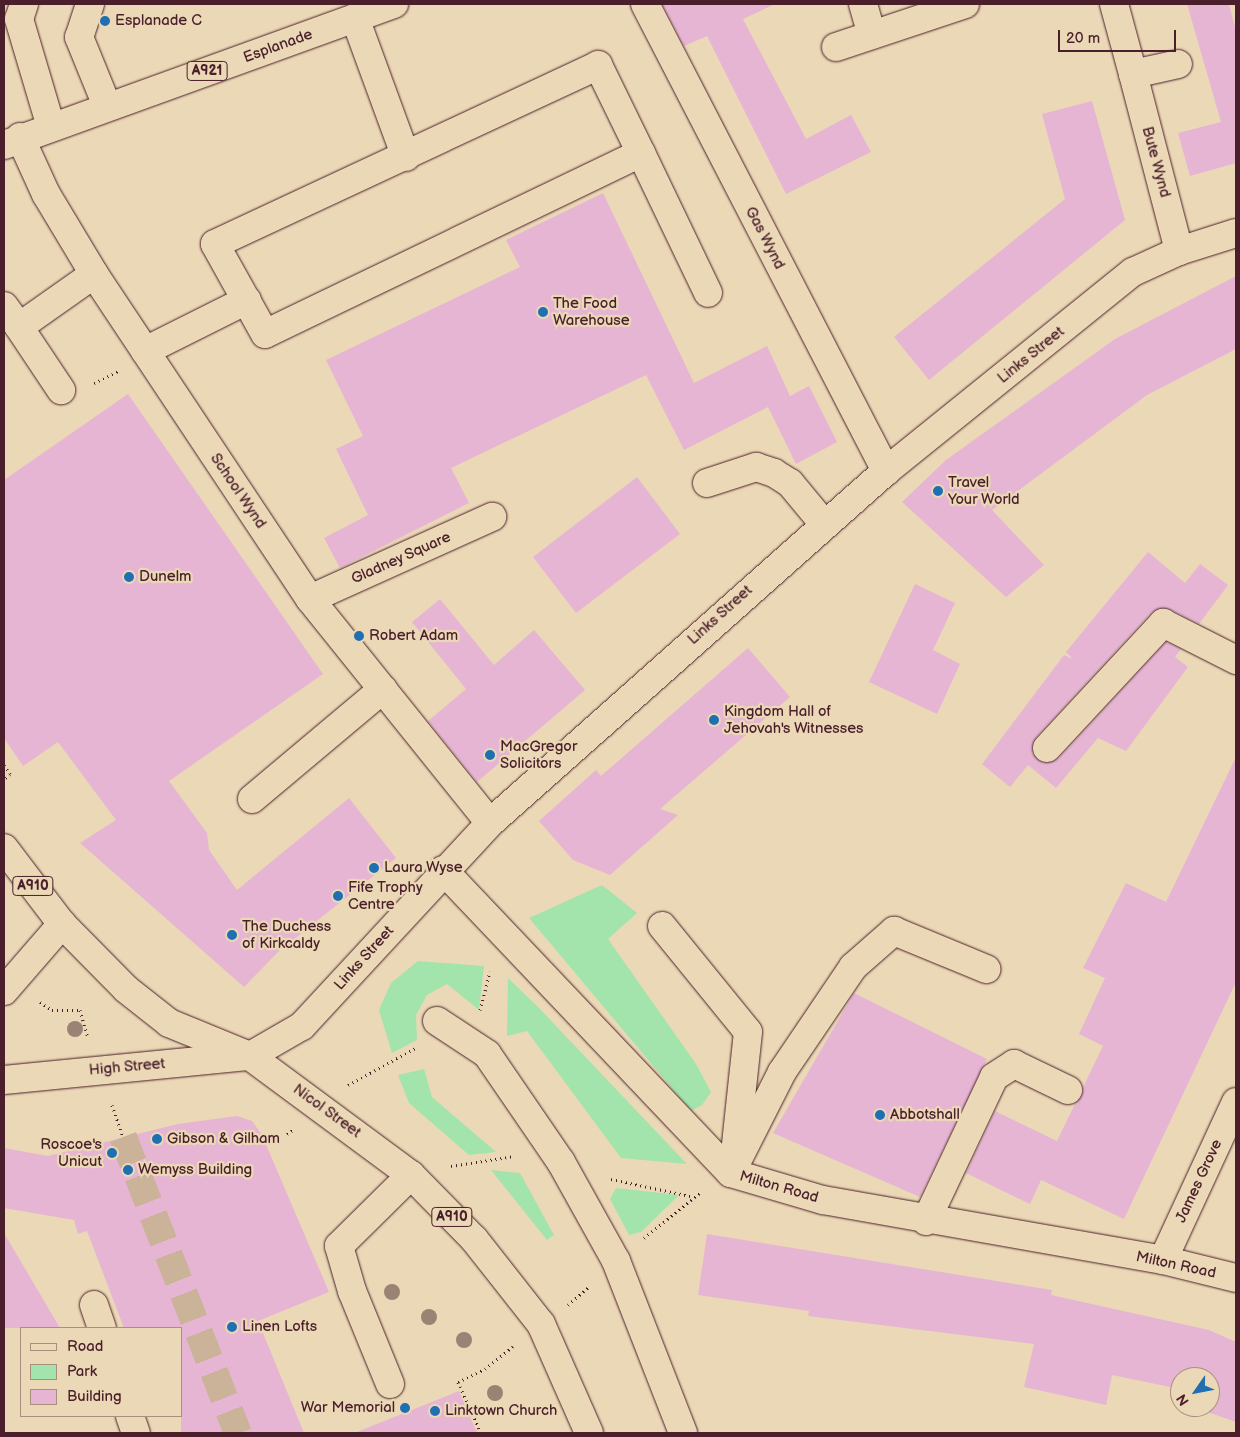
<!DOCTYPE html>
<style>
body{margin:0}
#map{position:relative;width:1240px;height:1437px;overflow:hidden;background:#ebd8b6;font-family:"Balsamiq Sans",sans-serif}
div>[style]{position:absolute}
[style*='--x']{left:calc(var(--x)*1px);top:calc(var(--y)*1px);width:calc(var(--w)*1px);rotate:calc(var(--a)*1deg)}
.green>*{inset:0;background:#a3e4ad}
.building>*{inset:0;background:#e6b5d4}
.minor-tunnel>*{height:28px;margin-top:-14px;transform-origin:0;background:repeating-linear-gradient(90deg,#cbb39a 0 28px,transparent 0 42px)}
.path>*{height:3px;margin-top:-1.5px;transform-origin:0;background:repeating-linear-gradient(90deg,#4a1f2b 0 1px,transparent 0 5px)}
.roads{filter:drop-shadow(0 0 1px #4a1f2b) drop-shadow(0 0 1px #4a1f2b)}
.minor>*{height:28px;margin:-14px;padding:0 14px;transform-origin:14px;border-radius:14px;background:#ebd8b6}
.major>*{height:28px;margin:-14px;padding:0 14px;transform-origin:14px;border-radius:14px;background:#ebd8b6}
.trees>*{width:16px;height:16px;margin:-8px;border-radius:50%;background:#9a8374}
.dots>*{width:14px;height:14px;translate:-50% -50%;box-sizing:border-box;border:2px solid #ebd8b6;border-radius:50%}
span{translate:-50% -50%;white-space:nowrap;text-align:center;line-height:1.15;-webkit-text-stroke:4.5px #ebd8b6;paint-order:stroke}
.shield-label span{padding:1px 4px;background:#ebd8b6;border:1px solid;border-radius:4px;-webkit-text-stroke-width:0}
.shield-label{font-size:14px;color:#4a1f2b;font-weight:700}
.poi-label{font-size:15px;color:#4a1f2b}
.left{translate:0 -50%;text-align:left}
.right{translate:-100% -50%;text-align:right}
.street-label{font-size:15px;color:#4a1f2b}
.frame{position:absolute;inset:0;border:5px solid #4a1f2b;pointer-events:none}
.legend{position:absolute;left:20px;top:1327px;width:162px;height:90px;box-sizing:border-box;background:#ebd8b6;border:1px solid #ab8e7e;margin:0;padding:6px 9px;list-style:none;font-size:15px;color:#4a1f2b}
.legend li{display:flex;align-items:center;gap:10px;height:25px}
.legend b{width:25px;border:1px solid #ab8e7e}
.north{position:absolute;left:1170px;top:1367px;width:50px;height:50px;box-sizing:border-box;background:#ebd8b6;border:1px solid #ab8e7e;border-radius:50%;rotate:237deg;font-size:14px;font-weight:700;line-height:20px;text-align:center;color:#4a1f2b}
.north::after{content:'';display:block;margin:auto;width:18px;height:22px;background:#1f6fb2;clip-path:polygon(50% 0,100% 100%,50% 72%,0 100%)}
.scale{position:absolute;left:1058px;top:30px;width:118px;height:22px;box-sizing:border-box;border:2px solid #4a1f2b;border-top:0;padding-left:6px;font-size:15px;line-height:18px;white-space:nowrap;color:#4a1f2b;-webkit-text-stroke:4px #ebd8b6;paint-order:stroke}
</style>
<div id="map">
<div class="green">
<i style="clip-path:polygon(602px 885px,637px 913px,608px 939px,696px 1064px,711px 1092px,702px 1105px,691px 1111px,529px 918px)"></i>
<i style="clip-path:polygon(418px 961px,484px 966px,479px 1010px,447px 984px,427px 995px,416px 1015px,417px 1040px,392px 1053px,379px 1010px,391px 983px)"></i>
<i style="clip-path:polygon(508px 978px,538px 1007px,687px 1164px,621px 1158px,527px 1031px,507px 1036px)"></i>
<i style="clip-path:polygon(424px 1069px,432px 1097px,496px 1152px,469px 1155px,409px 1103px,398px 1075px)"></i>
<i style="clip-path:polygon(491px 1170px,520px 1173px,554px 1235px,547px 1240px)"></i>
<i style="clip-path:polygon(616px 1188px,679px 1195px,641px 1232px,629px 1235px,610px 1199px)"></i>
</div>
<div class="building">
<i style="clip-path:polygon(662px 4px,775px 4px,743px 19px,806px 139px,851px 115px,871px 152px,786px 194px,707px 36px,684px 46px)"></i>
<i style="clip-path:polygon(1187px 4px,1229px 4px,1236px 31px,1236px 163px,1190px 176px,1178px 133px,1221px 122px)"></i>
<i style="clip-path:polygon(1092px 101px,1125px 220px,929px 380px,894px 337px,1065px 199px,1042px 114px)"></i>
<i style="clip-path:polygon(603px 193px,694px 383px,767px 346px,790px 396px,809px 386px,837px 442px,796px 464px,768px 407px,684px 450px,646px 375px,451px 468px,469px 503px,340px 568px,324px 538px,368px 515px,336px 449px,363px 436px,326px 360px,520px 267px,506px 240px)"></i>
<i style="clip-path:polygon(1236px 276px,1236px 349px,1147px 395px,992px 510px,1044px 565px,1006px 597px,902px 502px,946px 460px,1115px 339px)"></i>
<i style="clip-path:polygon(128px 394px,323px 674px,169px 781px,207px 833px,209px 850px,237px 890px,349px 798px,396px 858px,279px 951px,244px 987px,80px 843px,116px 820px,58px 742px,23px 766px,4px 738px,4px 480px)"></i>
<i style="clip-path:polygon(637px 477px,680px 534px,576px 613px,533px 557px)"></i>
<i style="clip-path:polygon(1148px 552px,1185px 583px,1200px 564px,1228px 585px,1199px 624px,1169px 609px,1152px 612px,1036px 737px,1032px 753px,1043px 763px,1058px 759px,1166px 642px,1181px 649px,1175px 657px,1188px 667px,1126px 751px,1098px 738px,1056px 788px,1028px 765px,1010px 787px,982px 764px,1064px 655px,1073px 659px,1066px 652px)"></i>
<i style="clip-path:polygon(915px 584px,955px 603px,933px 650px,960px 664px,937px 714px,869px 682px)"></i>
<i style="clip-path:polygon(440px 599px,494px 665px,534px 630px,585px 690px,477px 782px,428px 721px,466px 689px,412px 622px)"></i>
<i style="clip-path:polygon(748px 648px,790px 697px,660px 809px,678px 815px,610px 875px,573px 860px,539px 821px,596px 770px,601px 776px)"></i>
<i style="clip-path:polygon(1236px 757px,1236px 982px,1124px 1219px,1041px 1180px,1030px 1204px,966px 1173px,995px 1111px,1057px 1141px,1103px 1046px,1079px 1034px,1105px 978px,1083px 968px,1126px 883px,1166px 902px)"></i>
<i style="clip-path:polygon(854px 993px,987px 1059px,920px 1197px,773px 1133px)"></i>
<i style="clip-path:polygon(237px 1116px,252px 1121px,262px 1135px,329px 1292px,258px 1321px,304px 1433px,181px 1433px,181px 1328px,124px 1328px,87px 1231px,78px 1234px,74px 1220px,4px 1208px,4px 1148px,48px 1156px,178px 1124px)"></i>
<i style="clip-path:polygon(4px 1233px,60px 1328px,4px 1328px)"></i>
<i style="clip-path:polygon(707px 1234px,1052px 1290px,1051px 1295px,1209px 1330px,1236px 1342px,1236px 1422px,1193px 1407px,1210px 1407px,1210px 1377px,1180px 1377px,1180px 1389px,1112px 1375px,1106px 1405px,1024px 1387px,1034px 1344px,808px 1316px,809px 1311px,698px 1295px)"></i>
<i style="clip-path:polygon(459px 1391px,477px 1433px,358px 1433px,357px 1432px)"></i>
</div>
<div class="minor-tunnel">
<i style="--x:123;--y:1137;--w:318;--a:68.8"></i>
</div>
<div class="path">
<i style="--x:94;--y:383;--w:28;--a:-26"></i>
<i style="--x:4;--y:765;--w:11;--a:56"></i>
<i style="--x:10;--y:774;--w:8;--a:140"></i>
<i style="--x:40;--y:1002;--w:14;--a:34"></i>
<i style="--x:52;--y:1010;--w:28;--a:0"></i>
<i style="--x:80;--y:1010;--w:29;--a:74"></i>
<i style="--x:480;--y:1010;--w:40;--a:-75.6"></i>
<i style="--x:348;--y:1085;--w:79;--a:-28.8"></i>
<i style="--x:112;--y:1105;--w:34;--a:71"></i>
<i style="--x:287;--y:1134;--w:7;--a:-34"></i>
<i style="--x:451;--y:1166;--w:64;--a:-9"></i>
<i style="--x:611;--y:1179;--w:81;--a:12.1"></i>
<i style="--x:644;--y:1238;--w:73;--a:-38.9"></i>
<i style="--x:568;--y:1305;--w:29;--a:-41"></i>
<i style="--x:481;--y:1433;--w:56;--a:-114.3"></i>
<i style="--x:458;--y:1382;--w:30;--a:-26"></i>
<i style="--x:485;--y:1369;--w:36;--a:-39"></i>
</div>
<div class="roads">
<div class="minor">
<i style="--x:24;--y:4;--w:16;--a:108"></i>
<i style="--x:19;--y:19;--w:113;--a:73.5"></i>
<i style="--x:90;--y:4;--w:35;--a:108"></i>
<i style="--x:79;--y:37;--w:74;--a:67.9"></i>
<i style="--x:645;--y:4;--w:526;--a:62.7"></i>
<i style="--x:863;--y:4;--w:32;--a:74"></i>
<i style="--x:1114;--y:4;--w:73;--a:74.8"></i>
<i style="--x:1133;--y:74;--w:46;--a:-12.5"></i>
<i style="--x:355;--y:18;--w:148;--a:69.9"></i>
<i style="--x:836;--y:47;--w:136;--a:-18.4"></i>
<i style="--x:598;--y:65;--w:98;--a:64"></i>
<i style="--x:641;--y:153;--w:417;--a:154.3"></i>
<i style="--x:265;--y:334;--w:103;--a:-119.1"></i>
<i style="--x:215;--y:244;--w:423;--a:-25"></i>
<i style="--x:1133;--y:74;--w:183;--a:75.4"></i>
<i style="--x:20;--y:137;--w:63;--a:65.5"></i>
<i style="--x:46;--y:194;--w:93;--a:59"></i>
<i style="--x:94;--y:274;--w:390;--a:56.4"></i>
<i style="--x:310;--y:599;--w:287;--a:51.2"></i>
<i style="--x:641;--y:153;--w:155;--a:64.4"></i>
<i style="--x:4;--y:306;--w:26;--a:54"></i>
<i style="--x:19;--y:327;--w:92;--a:-35.2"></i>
<i style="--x:19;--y:327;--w:76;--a:56.3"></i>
<i style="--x:145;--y:351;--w:114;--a:-26.6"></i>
<i style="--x:707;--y:483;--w:52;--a:-18.1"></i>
<i style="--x:756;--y:467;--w:19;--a:18"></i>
<i style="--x:774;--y:473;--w:19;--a:32"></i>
<i style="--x:790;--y:483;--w:53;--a:50.3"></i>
<i style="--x:310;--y:599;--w:200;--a:-24.3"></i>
<i style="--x:1047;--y:748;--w:171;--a:-47.1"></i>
<i style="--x:1163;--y:623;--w:82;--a:26.9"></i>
<i style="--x:252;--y:799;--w:171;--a:-40"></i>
<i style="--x:443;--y:870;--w:418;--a:46.5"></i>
<i style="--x:731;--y:1173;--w:96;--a:16.4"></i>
<i style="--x:823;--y:1200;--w:345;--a:10"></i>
<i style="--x:1163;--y:1260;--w:75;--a:13.9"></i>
<i style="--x:662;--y:926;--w:136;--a:50.9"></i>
<i style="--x:748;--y:1032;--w:113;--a:96.1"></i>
<i style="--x:4;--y:991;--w:89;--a:-49.1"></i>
<i style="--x:437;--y:1021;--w:60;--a:33.4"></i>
<i style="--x:487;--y:1054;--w:131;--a:55.6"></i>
<i style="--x:561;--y:1162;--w:113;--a:60.9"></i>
<i style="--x:616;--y:1261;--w:185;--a:68.7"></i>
<i style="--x:4;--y:1080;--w:247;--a:-5.6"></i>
<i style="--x:250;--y:1056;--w:60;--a:-30"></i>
<i style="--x:302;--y:1026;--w:277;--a:-47.2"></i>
<i style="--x:490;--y:823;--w:530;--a:-41.63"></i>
<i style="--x:886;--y:471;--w:317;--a:-38.9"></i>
<i style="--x:1133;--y:272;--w:51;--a:-24.5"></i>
<i style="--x:1179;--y:251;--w:60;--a:-17.5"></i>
<i style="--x:731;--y:1173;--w:113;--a:-63.2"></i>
<i style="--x:782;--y:1072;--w:127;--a:-55.9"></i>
<i style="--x:853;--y:967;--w:55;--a:-41.3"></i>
<i style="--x:894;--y:931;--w:100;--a:22.4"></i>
<i style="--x:926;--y:1221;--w:159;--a:-64.7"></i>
<i style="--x:994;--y:1077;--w:24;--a:-33"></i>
<i style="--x:1014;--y:1064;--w:60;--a:25.7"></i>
<i style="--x:1163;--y:1260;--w:174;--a:-65.2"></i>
<i style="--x:94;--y:1305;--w:24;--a:71"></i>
<i style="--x:390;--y:1384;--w:100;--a:-112.2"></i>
<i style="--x:352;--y:1291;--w:47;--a:-106.1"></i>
<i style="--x:339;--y:1246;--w:101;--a:-44.6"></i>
<i style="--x:130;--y:1416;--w:18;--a:71"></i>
</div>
<div class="major">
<i style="--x:4;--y:145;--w:415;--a:-19.9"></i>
<i style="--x:4;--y:848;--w:96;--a:52.7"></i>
<i style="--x:62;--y:924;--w:91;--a:45.4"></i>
<i style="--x:126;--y:989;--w:55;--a:38.3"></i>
<i style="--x:169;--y:1023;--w:87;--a:22.2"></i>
<i style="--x:250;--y:1056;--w:200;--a:36.5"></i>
<i style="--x:411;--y:1175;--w:90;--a:45.5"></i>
<i style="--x:474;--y:1239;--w:108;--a:51.8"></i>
<i style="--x:541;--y:1324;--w:119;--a:66.2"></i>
</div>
</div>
<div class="trees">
<i style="left:75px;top:1029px"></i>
<i style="left:392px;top:1292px"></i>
<i style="left:429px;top:1317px"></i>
<i style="left:464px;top:1340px"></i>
<i style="left:495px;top:1393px"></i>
</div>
<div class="dots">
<i style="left:105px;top:21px;background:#1f6fb2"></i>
<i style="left:543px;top:312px;background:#1f6fb2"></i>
<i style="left:938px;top:491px;background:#1f6fb2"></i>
<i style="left:129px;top:577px;background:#1f6fb2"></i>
<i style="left:359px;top:636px;background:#1f6fb2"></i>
<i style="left:714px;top:720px;background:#1f6fb2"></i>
<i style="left:490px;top:755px;background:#1f6fb2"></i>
<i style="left:374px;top:868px;background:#1f6fb2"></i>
<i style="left:338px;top:896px;background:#1f6fb2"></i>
<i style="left:232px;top:935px;background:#1f6fb2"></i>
<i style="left:880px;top:1115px;background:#1f6fb2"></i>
<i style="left:157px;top:1139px;background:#1f6fb2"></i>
<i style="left:112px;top:1153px;background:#1f6fb2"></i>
<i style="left:128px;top:1170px;background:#1f6fb2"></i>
<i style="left:232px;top:1327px;background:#1f6fb2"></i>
<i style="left:405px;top:1408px;background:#1f6fb2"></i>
<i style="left:435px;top:1411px;background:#1f6fb2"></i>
</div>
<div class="shield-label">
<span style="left:207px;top:71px">A921</span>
<span style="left:33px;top:886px">A910</span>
<span style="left:452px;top:1217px">A910</span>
</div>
<div class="poi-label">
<span class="left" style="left:115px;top:21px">Esplanade C</span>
<span class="left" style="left:553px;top:312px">The Food<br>Warehouse</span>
<span class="left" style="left:948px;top:491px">Travel<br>Your World</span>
<span class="left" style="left:139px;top:577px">Dunelm</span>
<span class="left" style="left:369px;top:636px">Robert Adam</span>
<span class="left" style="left:724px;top:720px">Kingdom Hall of<br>Jehovah's Witnesses</span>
<span class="left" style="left:500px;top:755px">MacGregor<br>Solicitors</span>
<span class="left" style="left:384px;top:868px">Laura Wyse</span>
<span class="left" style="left:348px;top:896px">Fife Trophy<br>Centre</span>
<span class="left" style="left:242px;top:935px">The Duchess<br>of Kirkcaldy</span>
<span class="left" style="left:890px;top:1115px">Abbotshall</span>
<span class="left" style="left:167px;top:1139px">Gibson &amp; Gilham</span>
<span class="right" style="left:102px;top:1153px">Roscoe's<br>Unicut</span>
<span class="left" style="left:138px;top:1170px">Wemyss Building</span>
<span class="left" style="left:242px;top:1327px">Linen Lofts</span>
<span class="right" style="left:395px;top:1408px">War Memorial</span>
<span class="left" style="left:445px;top:1411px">Linktown Church</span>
</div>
<div class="street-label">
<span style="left:278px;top:46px;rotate:-20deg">Esplanade</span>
<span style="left:1156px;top:162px;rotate:75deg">Bute Wynd</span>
<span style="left:765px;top:238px;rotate:63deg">Gas Wynd</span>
<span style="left:1031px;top:355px;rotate:-39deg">Links Street</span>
<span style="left:238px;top:491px;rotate:56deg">School Wynd</span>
<span style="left:401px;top:558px;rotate:-24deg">Gladney Square</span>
<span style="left:720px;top:615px;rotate:-42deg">Links Street</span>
<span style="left:364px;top:958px;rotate:-48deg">Links Street</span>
<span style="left:127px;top:1067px;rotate:-5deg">High Street</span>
<span style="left:327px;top:1111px;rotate:36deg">Nicol Street</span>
<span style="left:1199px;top:1181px;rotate:-65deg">James Grove</span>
<span style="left:779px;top:1187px;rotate:16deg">Milton Road</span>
<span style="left:1176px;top:1265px;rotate:12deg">Milton Road</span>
</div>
<div class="frame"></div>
<ul class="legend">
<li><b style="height:6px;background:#ebd8b6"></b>Road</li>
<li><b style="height:14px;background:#a3e4ad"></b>Park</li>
<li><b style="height:14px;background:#e6b5d4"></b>Building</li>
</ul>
<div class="north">N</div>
<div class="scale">20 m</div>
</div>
